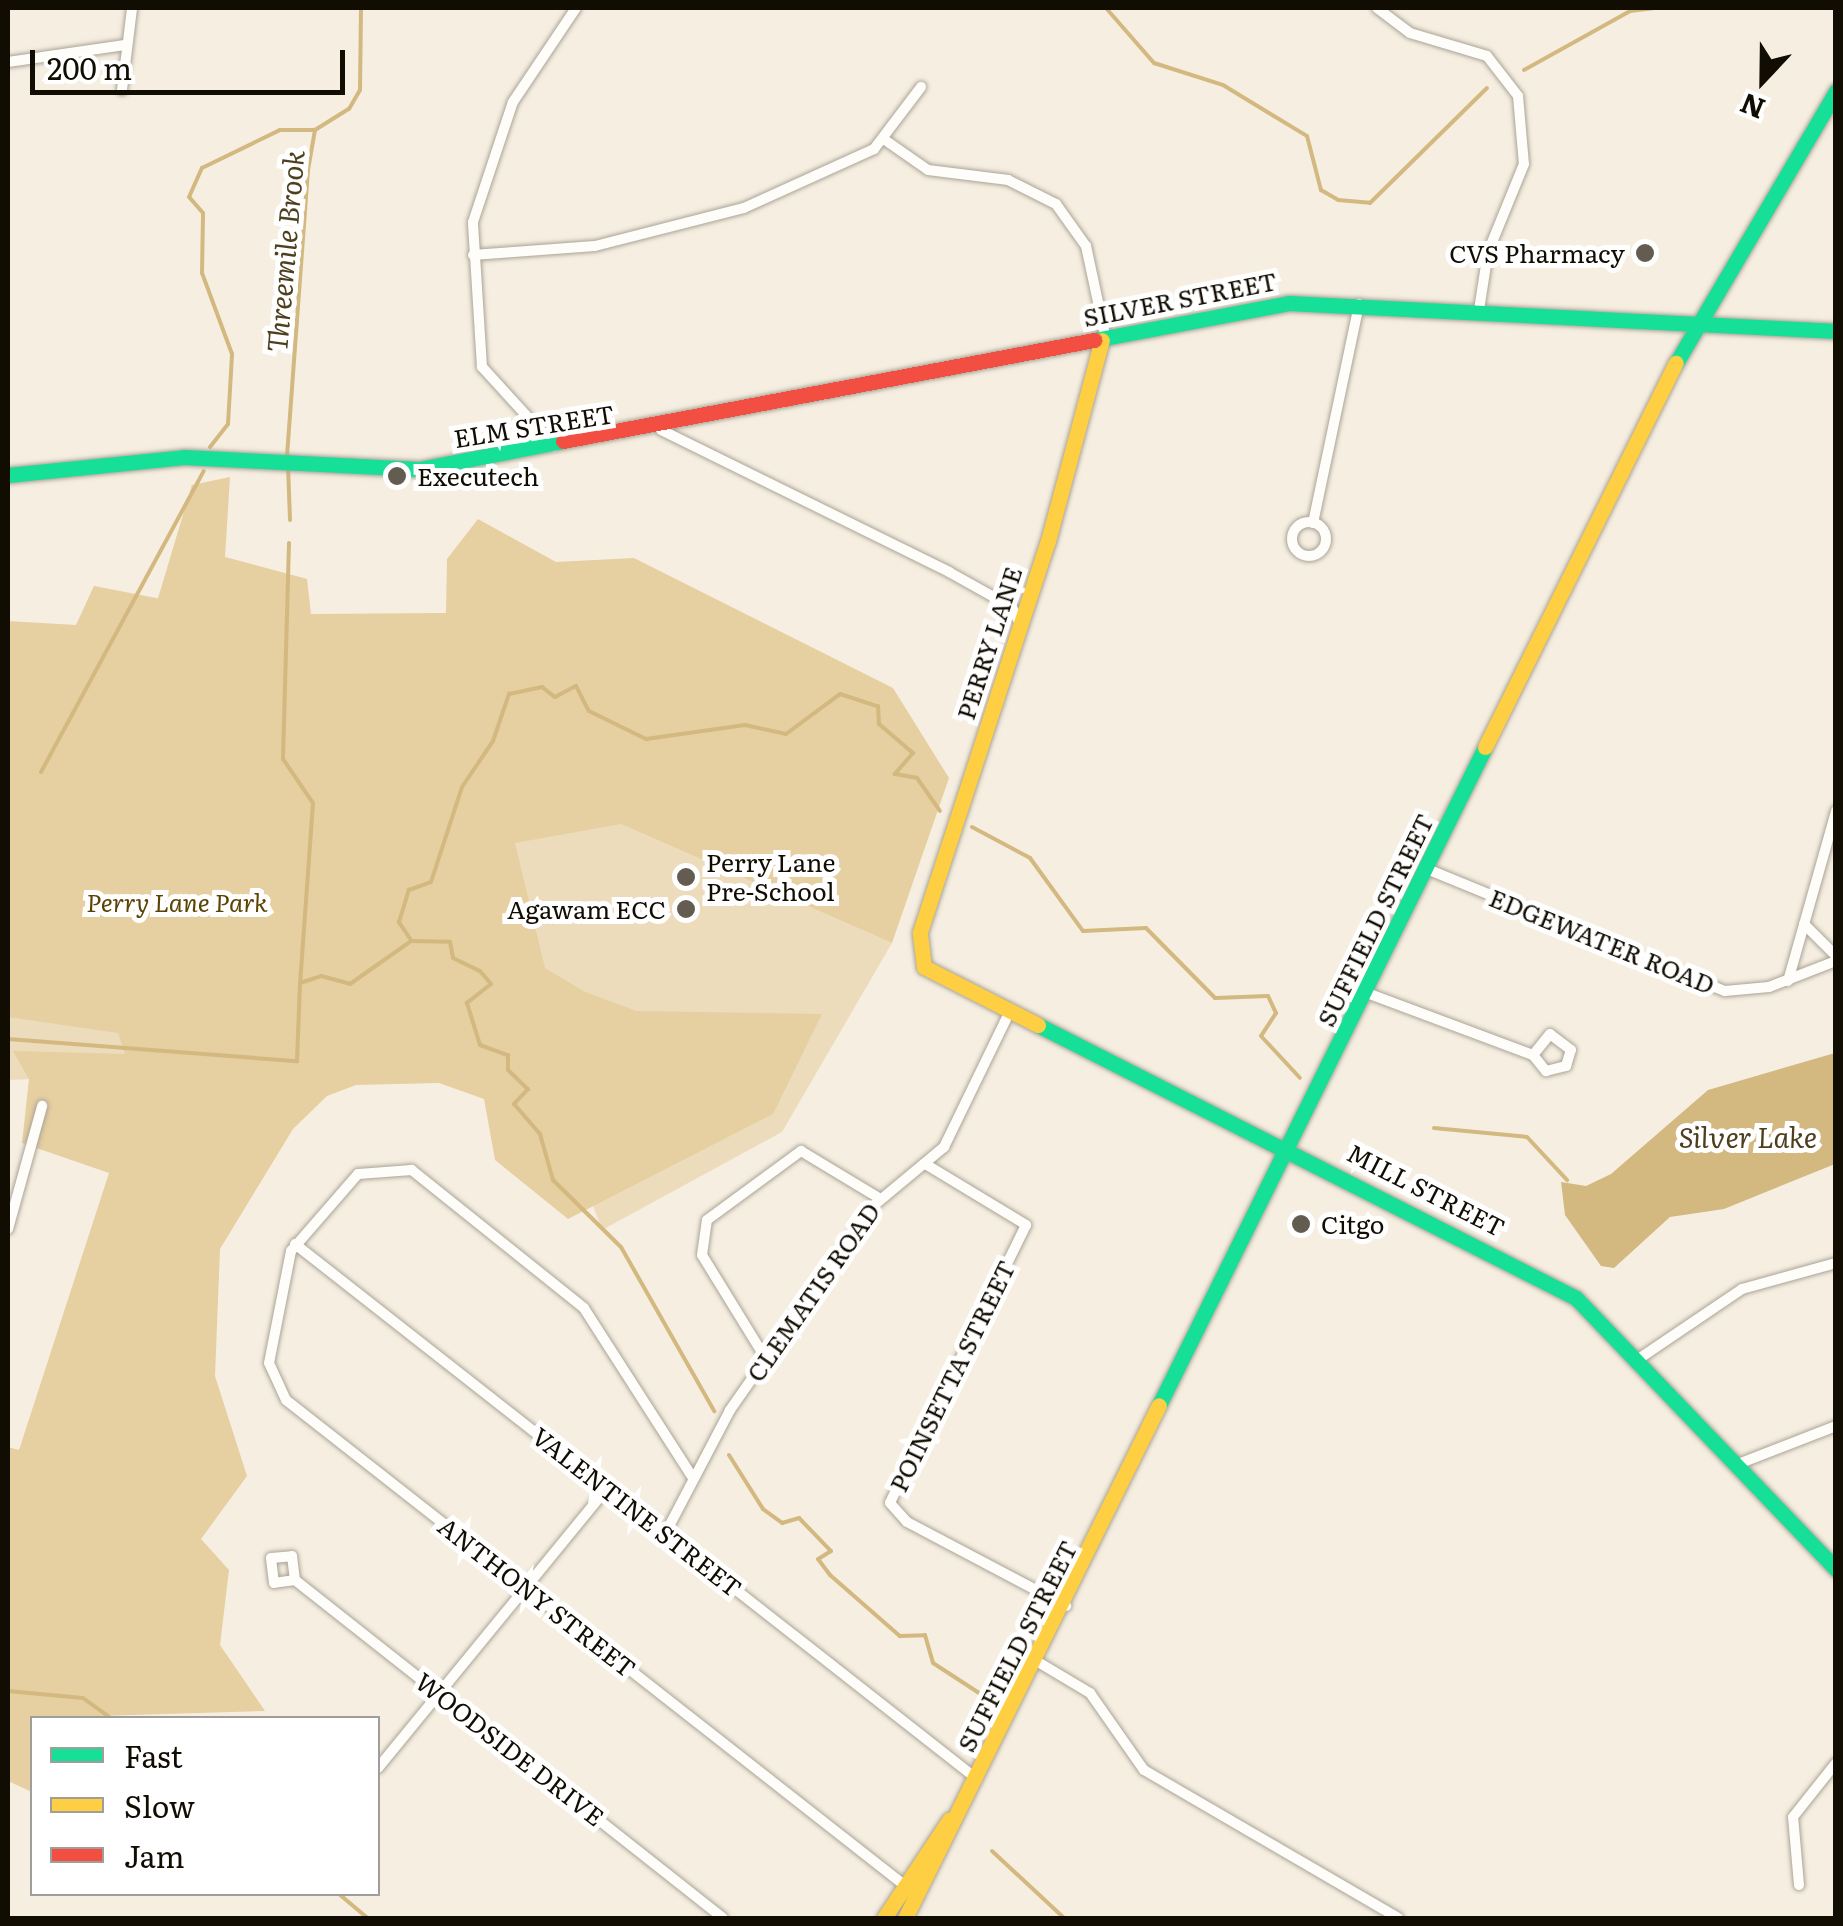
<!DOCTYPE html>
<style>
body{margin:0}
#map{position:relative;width:1843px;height:1926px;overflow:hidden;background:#f6efe1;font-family:Literata,serif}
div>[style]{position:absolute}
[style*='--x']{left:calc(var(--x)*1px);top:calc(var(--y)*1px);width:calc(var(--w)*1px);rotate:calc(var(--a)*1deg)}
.green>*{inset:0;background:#ecdcbc}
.forest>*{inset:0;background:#e6cfa0}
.water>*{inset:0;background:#d3b880}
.stream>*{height:4px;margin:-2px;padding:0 2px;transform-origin:2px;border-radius:2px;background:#d3b880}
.roads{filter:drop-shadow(0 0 2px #aaa498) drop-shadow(0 0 2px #aaa498)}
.street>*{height:10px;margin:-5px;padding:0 5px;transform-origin:5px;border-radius:5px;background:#fefdfa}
.street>.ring{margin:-5px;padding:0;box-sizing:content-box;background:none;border:10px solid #fefdfa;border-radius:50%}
.fast>*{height:15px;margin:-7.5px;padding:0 7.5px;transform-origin:7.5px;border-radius:7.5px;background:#16e098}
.slow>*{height:15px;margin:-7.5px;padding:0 7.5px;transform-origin:7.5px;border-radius:7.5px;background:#ffcf43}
.jam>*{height:15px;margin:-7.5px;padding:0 7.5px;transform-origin:7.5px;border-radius:7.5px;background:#f24e42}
.dots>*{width:28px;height:28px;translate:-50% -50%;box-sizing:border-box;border:5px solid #fff;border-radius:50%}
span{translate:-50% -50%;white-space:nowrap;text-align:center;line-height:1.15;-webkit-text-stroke:10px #fff;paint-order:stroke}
.poi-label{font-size:25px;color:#120d03}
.right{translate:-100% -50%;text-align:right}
.left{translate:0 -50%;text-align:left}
.street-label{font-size:25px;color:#120d03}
.park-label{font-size:25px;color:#5b4303;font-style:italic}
.water-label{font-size:28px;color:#4e3f1e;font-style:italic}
.frame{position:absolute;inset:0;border:10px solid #120d03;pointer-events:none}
.legend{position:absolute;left:30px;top:1716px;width:350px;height:180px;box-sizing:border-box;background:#fff;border:2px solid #a09e9a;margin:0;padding:12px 18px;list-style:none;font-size:30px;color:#120d03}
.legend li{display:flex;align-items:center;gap:20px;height:50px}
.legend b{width:50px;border:2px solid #a09e9a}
.north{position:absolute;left:1713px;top:30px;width:100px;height:100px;-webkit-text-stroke:8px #fff;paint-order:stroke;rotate:202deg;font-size:28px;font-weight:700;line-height:40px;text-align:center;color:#120d03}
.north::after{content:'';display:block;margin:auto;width:35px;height:45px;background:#120d03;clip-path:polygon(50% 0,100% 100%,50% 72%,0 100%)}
.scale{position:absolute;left:30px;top:50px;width:315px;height:45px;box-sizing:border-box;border:5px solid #120d03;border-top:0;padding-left:12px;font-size:30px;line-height:35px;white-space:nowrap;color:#120d03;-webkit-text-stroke:8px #fff;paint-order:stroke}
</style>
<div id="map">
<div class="green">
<i style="clip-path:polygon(192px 485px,210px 554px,307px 579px,302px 787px,473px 759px,892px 943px,782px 1132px,602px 1230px,539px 1060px,8px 1080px,8px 775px,94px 586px,158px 598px)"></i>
</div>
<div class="forest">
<i style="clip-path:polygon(230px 477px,225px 557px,307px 579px,311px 614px,446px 613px,447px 559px,478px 519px,556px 562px,634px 558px,893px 688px,949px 778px,892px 943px,621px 824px,515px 843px,545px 968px,585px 992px,637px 1011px,822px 1014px,773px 1114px,568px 1219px,495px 1160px,484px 1099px,439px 1083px,356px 1085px,327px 1096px,293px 1129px,220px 1249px,215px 1376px,247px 1476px,201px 1539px,229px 1570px,220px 1645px,265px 1711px,32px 1718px,32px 1792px,8px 1781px,8px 1447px,19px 1450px,109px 1173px,22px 1143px,29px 1079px,13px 1051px,125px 1054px,118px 1033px,8px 1017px,8px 621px,76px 625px,94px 586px,158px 599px,192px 485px)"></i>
</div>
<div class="water">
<i style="clip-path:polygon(1835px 1053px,1835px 1164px,1724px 1209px,1670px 1217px,1614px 1268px,1601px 1266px,1565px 1215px,1561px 1182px,1586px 1186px,1611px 1174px,1708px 1090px)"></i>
</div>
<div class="stream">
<i style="--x:1106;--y:8;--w:73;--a:48.9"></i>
<i style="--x:1154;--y:63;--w:72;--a:17.7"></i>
<i style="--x:1223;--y:85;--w:98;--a:31.3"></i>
<i style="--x:1307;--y:136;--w:56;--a:75.5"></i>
<i style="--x:1321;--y:190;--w:20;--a:30"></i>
<i style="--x:1338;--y:200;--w:32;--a:5"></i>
<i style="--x:1370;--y:203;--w:164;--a:-44.5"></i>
<i style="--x:1524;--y:70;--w:121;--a:-29.1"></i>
<i style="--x:1630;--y:11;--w:25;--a:-7"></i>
<i style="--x:210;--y:447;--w:29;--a:-52"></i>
<i style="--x:228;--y:424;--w:70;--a:-86.7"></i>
<i style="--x:232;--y:354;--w:86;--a:-110.3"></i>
<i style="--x:202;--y:273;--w:60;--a:-89"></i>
<i style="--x:203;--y:213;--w:21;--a:-131"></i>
<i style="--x:189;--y:197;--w:32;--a:-66"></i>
<i style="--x:202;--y:168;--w:87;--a:-26"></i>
<i style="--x:280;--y:130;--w:35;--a:0"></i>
<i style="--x:287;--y:456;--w:287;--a:-85.8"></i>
<i style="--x:308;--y:170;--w:41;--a:-80.1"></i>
<i style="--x:315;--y:130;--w:40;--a:-32"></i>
<i style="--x:349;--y:109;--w:22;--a:-60"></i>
<i style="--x:360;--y:90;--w:82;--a:-89.3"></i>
<i style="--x:288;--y:465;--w:55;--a:87.9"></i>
<i style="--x:289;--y:543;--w:216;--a:91.6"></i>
<i style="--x:283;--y:759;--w:53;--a:55.7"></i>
<i style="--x:313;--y:803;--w:180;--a:94.1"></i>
<i style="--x:300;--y:983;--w:22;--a:-18"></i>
<i style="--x:321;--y:976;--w:30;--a:15"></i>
<i style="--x:350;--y:984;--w:75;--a:-35.2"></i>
<i style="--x:411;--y:941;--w:39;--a:1"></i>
<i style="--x:450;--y:942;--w:16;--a:79"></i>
<i style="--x:453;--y:958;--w:30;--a:26"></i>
<i style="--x:480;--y:971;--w:17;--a:50"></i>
<i style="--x:491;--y:984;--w:31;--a:142"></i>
<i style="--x:467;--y:1003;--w:44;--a:72.8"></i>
<i style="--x:480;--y:1045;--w:30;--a:20"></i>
<i style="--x:508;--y:1055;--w:15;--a:90"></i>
<i style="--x:508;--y:1070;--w:28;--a:44"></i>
<i style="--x:528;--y:1089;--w:21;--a:133"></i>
<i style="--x:514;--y:1104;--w:40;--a:49"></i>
<i style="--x:540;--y:1134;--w:48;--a:74.2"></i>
<i style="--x:553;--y:1180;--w:95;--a:44.6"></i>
<i style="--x:621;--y:1247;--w:189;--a:60.4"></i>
<i style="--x:41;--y:772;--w:342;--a:-61.6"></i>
<i style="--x:972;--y:827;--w:66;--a:28.1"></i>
<i style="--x:1030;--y:858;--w:90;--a:54"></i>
<i style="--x:1083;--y:931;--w:63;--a:-2.7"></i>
<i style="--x:1146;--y:928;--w:98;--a:45.4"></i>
<i style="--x:1215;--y:998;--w:53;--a:-2.2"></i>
<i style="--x:1268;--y:996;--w:19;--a:65"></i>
<i style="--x:1276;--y:1013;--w:27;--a:123"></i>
<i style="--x:1261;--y:1036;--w:57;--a:47.1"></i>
<i style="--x:411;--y:940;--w:22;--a:-124"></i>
<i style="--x:399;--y:922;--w:34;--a:-73"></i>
<i style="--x:409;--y:890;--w:23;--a:-20"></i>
<i style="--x:431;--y:882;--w:100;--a:-71.9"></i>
<i style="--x:462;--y:787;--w:55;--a:-56"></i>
<i style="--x:493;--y:741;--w:50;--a:-71.2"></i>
<i style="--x:509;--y:694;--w:34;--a:-12"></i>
<i style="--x:542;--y:687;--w:16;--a:38"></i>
<i style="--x:555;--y:697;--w:24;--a:-28"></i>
<i style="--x:576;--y:686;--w:28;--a:63"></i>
<i style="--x:589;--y:711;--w:64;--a:26.2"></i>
<i style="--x:646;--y:739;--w:100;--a:-8"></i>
<i style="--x:745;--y:725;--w:42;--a:12.4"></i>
<i style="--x:786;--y:734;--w:67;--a:-36.5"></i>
<i style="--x:840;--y:694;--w:40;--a:18"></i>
<i style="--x:878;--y:706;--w:18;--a:87"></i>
<i style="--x:879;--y:724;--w:45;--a:40.5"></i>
<i style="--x:913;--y:753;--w:28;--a:131"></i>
<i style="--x:895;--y:774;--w:22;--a:10"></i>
<i style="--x:917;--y:778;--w:40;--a:55.1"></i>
<i style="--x:8;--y:1039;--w:290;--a:4.4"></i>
<i style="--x:297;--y:1061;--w:78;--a:-87.8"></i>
<i style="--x:1434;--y:1128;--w:93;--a:5.5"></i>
<i style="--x:1527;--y:1137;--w:59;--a:47.1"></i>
<i style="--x:729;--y:1455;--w:64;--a:57.8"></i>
<i style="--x:763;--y:1509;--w:24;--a:36"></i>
<i style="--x:782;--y:1523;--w:18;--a:-16"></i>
<i style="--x:799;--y:1518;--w:46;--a:45.9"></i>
<i style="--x:831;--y:1551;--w:15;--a:148"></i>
<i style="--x:818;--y:1559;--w:20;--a:53"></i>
<i style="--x:830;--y:1575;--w:93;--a:41.1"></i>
<i style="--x:900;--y:1636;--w:25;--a:-2"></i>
<i style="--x:925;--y:1635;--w:29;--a:74"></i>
<i style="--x:933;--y:1663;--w:55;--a:33.1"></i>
<i style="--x:8;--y:1691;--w:75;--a:5.3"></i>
<i style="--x:83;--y:1698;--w:34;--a:36"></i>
<i style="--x:992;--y:1851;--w:98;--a:42.9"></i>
<i style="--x:339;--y:1894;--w:38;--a:40"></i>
</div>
<div class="roads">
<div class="street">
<i style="--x:1377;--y:8;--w:41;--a:37.1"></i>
<i style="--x:1410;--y:33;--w:80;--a:16.6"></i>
<i style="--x:1487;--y:56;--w:51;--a:52.2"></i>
<i style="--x:1518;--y:96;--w:68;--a:85"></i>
<i style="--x:1524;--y:164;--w:95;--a:112.2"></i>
<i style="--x:1488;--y:252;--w:59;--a:98.8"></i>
<i style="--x:8;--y:62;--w:118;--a:-8.3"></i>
<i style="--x:122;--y:90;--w:83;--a:-83"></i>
<i style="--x:885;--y:140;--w:52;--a:34.9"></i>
<i style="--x:928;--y:170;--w:81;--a:7.1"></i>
<i style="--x:1008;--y:180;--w:54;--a:26.6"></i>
<i style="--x:1056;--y:204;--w:52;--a:54.5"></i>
<i style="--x:1086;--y:246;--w:95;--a:77.9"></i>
<i style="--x:473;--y:255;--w:122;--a:-4.2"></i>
<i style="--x:595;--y:246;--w:154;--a:-14.3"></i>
<i style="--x:744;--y:208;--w:143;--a:-24.4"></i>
<i style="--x:874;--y:149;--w:78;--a:-52.8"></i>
<i style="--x:661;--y:430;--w:321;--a:26.2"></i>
<i style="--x:949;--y:572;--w:72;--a:29.1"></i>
<i style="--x:1012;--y:607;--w:17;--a:65"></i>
<i style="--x:554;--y:446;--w:107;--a:-132.3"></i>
<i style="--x:482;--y:367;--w:145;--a:-93.6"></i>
<i style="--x:473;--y:222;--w:126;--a:-71.6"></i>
<i style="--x:513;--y:102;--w:113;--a:-56.2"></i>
<i class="ring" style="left:1292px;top:522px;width:24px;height:24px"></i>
<i style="--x:1313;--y:523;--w:224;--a:-78.1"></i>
<i style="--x:1427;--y:869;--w:322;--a:22.3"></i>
<i style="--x:1725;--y:991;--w:44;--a:-5.2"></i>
<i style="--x:1769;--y:987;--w:72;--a:-21.2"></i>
<i style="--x:1804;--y:924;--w:45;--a:45"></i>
<i style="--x:1788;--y:981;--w:177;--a:-74.2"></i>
<i style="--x:1367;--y:993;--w:177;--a:20.5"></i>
<i style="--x:1533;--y:1055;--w:21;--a:51"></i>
<i style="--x:1546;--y:1071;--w:21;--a:-14"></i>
<i style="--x:1566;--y:1066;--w:17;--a:-73"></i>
<i style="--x:1571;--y:1050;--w:26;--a:-143"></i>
<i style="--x:1550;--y:1034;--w:27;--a:129"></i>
<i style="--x:927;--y:1165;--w:116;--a:31.2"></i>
<i style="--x:1026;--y:1225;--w:309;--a:116.1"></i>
<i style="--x:890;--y:1503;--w:25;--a:48"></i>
<i style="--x:907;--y:1522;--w:180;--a:27.8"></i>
<i style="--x:8;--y:1229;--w:128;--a:-74.5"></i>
<i style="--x:295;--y:1244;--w:867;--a:38.11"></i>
<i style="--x:1640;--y:1358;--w:123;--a:-34.1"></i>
<i style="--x:1742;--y:1289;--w:98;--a:-15.5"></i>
<i style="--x:766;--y:1359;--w:122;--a:-121.6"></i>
<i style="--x:702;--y:1255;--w:35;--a:-82"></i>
<i style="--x:707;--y:1220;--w:117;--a:-36.3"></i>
<i style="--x:801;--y:1151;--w:91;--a:31.1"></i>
<i style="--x:1738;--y:1464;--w:105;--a:-21.2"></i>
<i style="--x:693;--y:1478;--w:202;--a:-122.7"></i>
<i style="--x:584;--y:1308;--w:221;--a:-141.3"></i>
<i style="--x:412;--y:1170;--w:54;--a:175.8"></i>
<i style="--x:358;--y:1174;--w:102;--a:131"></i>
<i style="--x:291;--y:1251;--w:114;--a:101.1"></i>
<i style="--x:269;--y:1363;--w:41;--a:65.3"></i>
<i style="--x:286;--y:1400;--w:791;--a:38.12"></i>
<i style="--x:665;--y:1534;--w:140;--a:-62.3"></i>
<i style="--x:730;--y:1410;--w:248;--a:-55"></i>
<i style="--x:872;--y:1207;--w:94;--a:-39.8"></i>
<i style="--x:944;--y:1147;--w:147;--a:-64.1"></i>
<i style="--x:295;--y:1580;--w:21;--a:172"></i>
<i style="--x:274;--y:1583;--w:25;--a:-97"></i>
<i style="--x:271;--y:1558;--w:21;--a:-5"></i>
<i style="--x:292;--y:1556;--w:24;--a:83"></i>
<i style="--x:295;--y:1580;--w:545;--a:38.3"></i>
<i style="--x:1038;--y:1662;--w:61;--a:30.8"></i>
<i style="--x:1090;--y:1693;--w:94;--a:55"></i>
<i style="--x:1144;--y:1770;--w:294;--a:30.2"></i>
<i style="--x:378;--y:1768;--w:362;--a:-50.7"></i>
<i style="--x:1799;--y:1885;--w:68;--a:-95"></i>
<i style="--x:1793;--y:1817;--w:69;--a:-51.5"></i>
</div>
<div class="fast">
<i style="--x:1094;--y:340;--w:198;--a:-10.7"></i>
<i style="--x:1289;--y:303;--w:548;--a:2.93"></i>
<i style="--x:1676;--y:363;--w:316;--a:-59.5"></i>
<i style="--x:8;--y:475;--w:177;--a:-5.8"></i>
<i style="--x:184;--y:457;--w:235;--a:2.9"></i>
<i style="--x:419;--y:469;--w:147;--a:-11"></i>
<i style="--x:1038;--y:1025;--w:603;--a:26.9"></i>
<i style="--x:1576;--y:1298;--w:376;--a:46.2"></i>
<i style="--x:1159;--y:1405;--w:734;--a:-63.64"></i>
</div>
<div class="slow">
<i style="--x:1485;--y:747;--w:429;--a:-63.6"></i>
<i style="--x:1038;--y:1025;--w:128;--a:-153"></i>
<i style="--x:924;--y:967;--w:35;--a:-97"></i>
<i style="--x:920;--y:932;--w:411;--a:-71.9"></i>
<i style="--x:1048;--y:541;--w:208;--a:-75"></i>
<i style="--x:884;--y:1918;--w:118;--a:-56.4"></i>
<i style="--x:905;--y:1918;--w:572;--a:-63.66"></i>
</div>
<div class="jam">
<i style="--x:563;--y:441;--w:541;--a:-10.77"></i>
</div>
</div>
<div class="dots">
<i style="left:1645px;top:253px;background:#625c51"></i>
<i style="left:397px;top:476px;background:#625c51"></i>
<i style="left:686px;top:877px;background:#625c51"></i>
<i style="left:686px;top:909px;background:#625c51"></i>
<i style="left:1301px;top:1224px;background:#625c51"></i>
</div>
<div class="poi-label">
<span class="right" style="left:1625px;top:253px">CVS Pharmacy</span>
<span class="left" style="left:417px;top:476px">Executech</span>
<span class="left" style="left:706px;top:877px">Perry Lane<br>Pre-School</span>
<span class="right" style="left:666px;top:909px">Agawam ECC</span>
<span class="left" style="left:1321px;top:1224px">Citgo</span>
</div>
<div class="street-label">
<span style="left:1180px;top:299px;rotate:-11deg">SILVER STREET</span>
<span style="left:534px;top:426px;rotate:-9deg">ELM STREET</span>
<span style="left:989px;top:643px;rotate:-72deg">PERRY LANE</span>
<span style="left:1375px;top:920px;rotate:-64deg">SUFFIELD STREET</span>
<span style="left:1602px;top:941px;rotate:22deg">EDGEWATER ROAD</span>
<span style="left:1426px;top:1190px;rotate:27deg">MILL STREET</span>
<span style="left:813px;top:1292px;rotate:-55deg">CLEMATIS ROAD</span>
<span style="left:952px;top:1376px;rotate:-64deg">POINSETTA STREET</span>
<span style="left:637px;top:1512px;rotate:38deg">VALENTINE STREET</span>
<span style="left:537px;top:1597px;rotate:38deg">ANTHONY STREET</span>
<span style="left:1017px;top:1646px;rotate:-63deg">SUFFIELD STREET</span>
<span style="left:510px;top:1749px;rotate:38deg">WOODSIDE DRIVE</span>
</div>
<div class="park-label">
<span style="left:177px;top:902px">Perry Lane Park</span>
</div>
<div class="water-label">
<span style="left:284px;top:251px;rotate:-85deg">Threemile Brook</span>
<span style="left:1748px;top:1136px">Silver Lake</span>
</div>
<div class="frame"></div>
<ul class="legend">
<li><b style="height:12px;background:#16e098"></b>Fast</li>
<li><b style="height:12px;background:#ffcf43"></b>Slow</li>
<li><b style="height:12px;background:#f24e42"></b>Jam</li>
</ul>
<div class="north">N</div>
<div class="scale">200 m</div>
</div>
